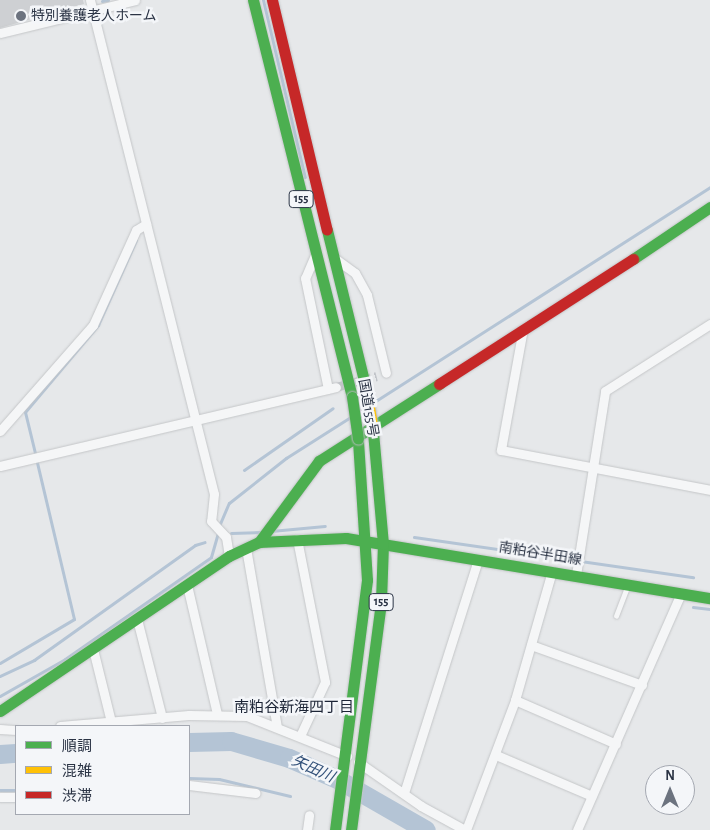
<!DOCTYPE html>
<meta charset="utf-8">
<style>
body{margin:0}
#map{position:relative;width:710px;height:830px;overflow:hidden;background:#e6e8ea;font-family:"Alegreya Sans","Noto Sans JP",sans-serif}
div>[style]{position:absolute}
[style*='--x']{left:calc(var(--x)*1px);top:calc(var(--y)*1px);width:calc(var(--w)*1px);rotate:calc(var(--a)*1deg)}
.stream>*{height:3px;margin:-1.5px;padding:0 1.5px;transform-origin:1.5px;border-radius:1.5px;background:#b4c4d5}
.river>*{height:19px;margin:-9.5px;padding:0 9.5px;transform-origin:9.5px;border-radius:9.5px;background:#b4c4d5}
.building>*{inset:0;background:#ced0d3}
.street-tunnel>*{height:9px;margin-top:-4.5px;transform-origin:0;background:repeating-linear-gradient(90deg,#c1c4c9 0 9px,transparent 0 13.5px)}
.roads{filter:drop-shadow(0 0 1px #c4c6c8) drop-shadow(0 0 1px #c4c6c8)}
.lane>*{height:4.5px;margin:-2.25px;padding:0 2.25px;transform-origin:2.25px;border-radius:2.25px;background:#f5f6f7}
.street>*{height:9px;margin:-4.5px;padding:0 4.5px;transform-origin:4.5px;border-radius:4.5px;background:#f5f6f7}
.fast>*{height:11px;margin:-5.5px;padding:0 5.5px;transform-origin:5.5px;border-radius:5.5px;background:#4caf50}
.jam>*{height:11px;margin:-5.5px;padding:0 5.5px;transform-origin:5.5px;border-radius:5.5px;background:#c62828}
.bridges{filter:drop-shadow(0 0 1px #b8bbbf) drop-shadow(0 0 1px #b8bbbf)}
.fast-bridge>*{height:11px;margin:-5.5px;padding:0 5.5px;transform-origin:5.5px;border-radius:5.5px;background:#4caf50}
.slow-bridge>*{height:11px;margin:-5.5px;padding:0 5.5px;transform-origin:5.5px;border-radius:5.5px;background:#ffc107}
.dots>*{width:14px;height:14px;translate:-50% -50%;box-sizing:border-box;border:2px solid #f4f6f9;border-radius:50%}
span{translate:-50% -50%;white-space:nowrap;text-align:center;line-height:1.15;-webkit-text-stroke:5px #f4f6f9;paint-order:stroke}
.shield-label span{padding:1px 4px;background:#f4f6f9;border:1px solid;border-radius:4px;-webkit-text-stroke-width:0}
.shield-label{font-size:12px;color:#2b3445;font-weight:700}
.poi-label{font-size:14px;color:#2b3445}
.left{translate:0 -50%;text-align:left}
.street-label{font-size:14px;color:#2b3445}
.neighbourhood-label{font-size:15px;color:#1d2536}
.water-label{font-size:15px;color:#34527a;font-style:italic}
.legend{position:absolute;left:15px;top:725px;width:175px;height:90px;box-sizing:border-box;background:#f4f6f9;border:1px solid #a4a8b1;margin:0;padding:6px 9px;list-style:none;font-size:15px;color:#2b3445}
.legend li{display:flex;align-items:center;gap:10px;height:25px}
.legend b{width:25px;border:1px solid #a4a8b1}
.north{position:absolute;left:645px;top:765px;width:50px;height:50px;box-sizing:border-box;background:#f4f6f9;border:1px solid #a4a8b1;border-radius:50%;rotate:0deg;font-size:14px;font-weight:700;line-height:20px;text-align:center;color:#2b3445}
.north::after{content:'';display:block;margin:auto;width:18px;height:22px;background:#6c737f;clip-path:polygon(50% 0,100% 100%,50% 72%,0 100%)}
</style>
<div id="map">
<div class="stream">
<i style="--x:263;--y:0;--w:182;--a:76.7"></i>
<i style="--x:102;--y:1;--w:6;--a:-9"></i>
<i style="--x:374;--y:402;--w:399;--a:-32.6"></i>
<i style="--x:35;--y:453;--w:42;--a:-103.7"></i>
<i style="--x:25;--y:412;--w:114;--a:-50"></i>
<i style="--x:98;--y:325;--w:93;--a:-65.9"></i>
<i style="--x:244;--y:470;--w:108;--a:-34.9"></i>
<i style="--x:219;--y:526;--w:25;--a:-67"></i>
<i style="--x:229;--y:503;--w:73;--a:-38.3"></i>
<i style="--x:286;--y:458;--w:75;--a:-32.4"></i>
<i style="--x:271;--y:531;--w:54;--a:-5.3"></i>
<i style="--x:231;--y:533;--w:31;--a:-2"></i>
<i style="--x:414;--y:537;--w:282;--a:8.2"></i>
<i style="--x:693;--y:607;--w:17;--a:7"></i>
<i style="--x:0;--y:663;--w:86;--a:-30.7"></i>
<i style="--x:74;--y:619;--w:161;--a:-103.3"></i>
<i style="--x:0;--y:676;--w:38;--a:-25"></i>
<i style="--x:34;--y:660;--w:198;--a:-35.5"></i>
<i style="--x:195;--y:545;--w:10;--a:-17"></i>
<i style="--x:0;--y:696;--w:75;--a:-29.6"></i>
<i style="--x:65;--y:659;--w:178;--a:-34.9"></i>
<i style="--x:211;--y:557;--w:26;--a:-74"></i>
<i style="--x:189;--y:778;--w:30;--a:2"></i>
<i style="--x:219;--y:779;--w:73;--a:13.5"></i>
<i style="--x:0;--y:790;--w:16;--a:0"></i>
</div>
<div class="river">
<i style="--x:189;--y:742;--w:42;--a:-1.4"></i>
<i style="--x:231;--y:741;--w:60;--a:16.3"></i>
<i style="--x:289;--y:758;--w:55;--a:23.7"></i>
<i style="--x:339;--y:780;--w:100;--a:29.9"></i>
<i style="--x:0;--y:754;--w:16;--a:-4"></i>
</div>
<div class="building">
<i style="clip-path:polygon(0 0,83px 0,84px 4px,0 28px)"></i>
</div>
<div class="street-tunnel">
<i style="--x:336;--y:387;--w:42;--a:-15"></i>
</div>
<div class="roads">
<div class="lane">
<i style="--x:616;--y:616;--w:34;--a:-69"></i>
</div>
<div class="street">
<i style="--x:90;--y:0;--w:509;--a:75.91"></i>
<i style="--x:214;--y:494;--w:27;--a:96"></i>
<i style="--x:211;--y:521;--w:22;--a:47"></i>
<i style="--x:226;--y:537;--w:19;--a:81"></i>
<i style="--x:0;--y:33;--w:139;--a:-13.7"></i>
<i style="--x:315;--y:255;--w:25;--a:113"></i>
<i style="--x:305;--y:278;--w:113;--a:78.3"></i>
<i style="--x:337;--y:260;--w:22;--a:36"></i>
<i style="--x:355;--y:273;--w:25;--a:61"></i>
<i style="--x:367;--y:295;--w:80;--a:76.3"></i>
<i style="--x:522;--y:334;--w:118;--a:100.3"></i>
<i style="--x:501;--y:450;--w:213;--a:10.8"></i>
<i style="--x:0;--y:431;--w:141;--a:-48.7"></i>
<i style="--x:93;--y:325;--w:104;--a:-65.6"></i>
<i style="--x:136;--y:230;--w:12;--a:-31"></i>
<i style="--x:0;--y:466;--w:345;--a:-13.2"></i>
<i style="--x:297;--y:539;--w:146;--a:78.9"></i>
<i style="--x:325;--y:682;--w:60;--a:114.8"></i>
<i style="--x:246;--y:548;--w:182;--a:80.2"></i>
<i style="--x:576;--y:575;--w:186;--a:-81"></i>
<i style="--x:605;--y:391;--w:125;--a:-32.5"></i>
<i style="--x:187;--y:585;--w:132;--a:76.9"></i>
<i style="--x:137;--y:619;--w:102;--a:75.8"></i>
<i style="--x:531;--y:645;--w:118;--a:19.8"></i>
<i style="--x:93;--y:649;--w:75;--a:76.1"></i>
<i style="--x:515;--y:700;--w:110;--a:23.5"></i>
<i style="--x:60;--y:726;--w:129;--a:-4.9"></i>
<i style="--x:189;--y:715;--w:58;--a:1"></i>
<i style="--x:247;--y:716;--w:108;--a:21.8"></i>
<i style="--x:0;--y:729;--w:16;--a:4"></i>
<i style="--x:496;--y:755;--w:104;--a:23.1"></i>
<i style="--x:358;--y:762;--w:77;--a:34.9"></i>
<i style="--x:421;--y:806;--w:50;--a:28.6"></i>
<i style="--x:189;--y:785;--w:67;--a:6.8"></i>
<i style="--x:404;--y:793;--w:244;--a:-72.4"></i>
<i style="--x:0;--y:797;--w:16;--a:0"></i>
<i style="--x:307;--y:830;--w:15;--a:-82"></i>
<i style="--x:466;--y:830;--w:139;--a:-69.3"></i>
<i style="--x:515;--y:700;--w:134;--a:-74"></i>
<i style="--x:577;--y:830;--w:259;--a:-66.3"></i>
</div>
<div class="fast">
<i style="--x:253;--y:0;--w:409;--a:76"></i>
<i style="--x:327;--y:230;--w:164;--a:76.2"></i>
<i style="--x:633;--y:259;--w:93;--a:-34"></i>
<i style="--x:259;--y:542;--w:87;--a:-2.6"></i>
<i style="--x:346;--y:538;--w:369;--a:9.4"></i>
<i style="--x:0;--y:711;--w:277;--a:-34.1"></i>
<i style="--x:229;--y:556;--w:33;--a:-25"></i>
<i style="--x:259;--y:542;--w:101;--a:-53.5"></i>
<i style="--x:319;--y:461;--w:143;--a:-32.7"></i>
<i style="--x:335;--y:830;--w:252;--a:-82.7"></i>
<i style="--x:367;--y:580;--w:141;--a:-93.7"></i>
<i style="--x:351;--y:830;--w:231;--a:-82.5"></i>
<i style="--x:381;--y:601;--w:57;--a:-88"></i>
<i style="--x:383;--y:544;--w:113;--a:-95.1"></i>
</div>
<div class="jam">
<i style="--x:272;--y:0;--w:236;--a:76.6"></i>
<i style="--x:439;--y:384;--w:231;--a:-32.8"></i>
</div>
</div>
<div class="bridges">
<div class="fast-bridge">
<i style="--x:352;--y:397;--w:42;--a:81.9"></i>
</div>
<div class="slow-bridge">
<i style="--x:366;--y:389;--w:43;--a:80.5"></i>
</div>
</div>
<div class="dots">
<i style="left:21px;top:16px;background:#6c737f"></i>
</div>
<div class="shield-label">
<span style="left:301px;top:199px">155</span>
<span style="left:381px;top:602px">155</span>
</div>
<div class="poi-label">
<span class="left" style="left:31px;top:16px">特別養護老人ホーム</span>
</div>
<div class="street-label">
<span style="left:368px;top:408px;rotate:80deg">国道155号</span>
<span style="left:540px;top:554px;rotate:9deg">南粕谷半田線</span>
</div>
<div class="neighbourhood-label">
<span style="left:294px;top:708px">南粕谷新海四丁目</span>
</div>
<div class="water-label">
<span style="left:313px;top:769px;rotate:24deg">矢田川</span>
</div>
<ul class="legend">
<li><b style="height:6px;background:#4caf50"></b>順調</li>
<li><b style="height:6px;background:#ffc107"></b>混雑</li>
<li><b style="height:6px;background:#c62828"></b>渋滞</li>
</ul>
<div class="north">N</div>
</div>
